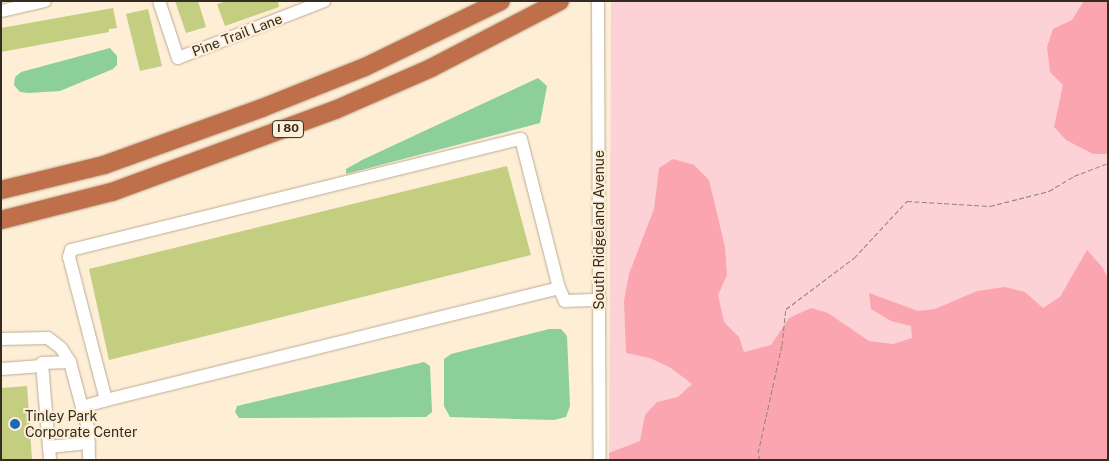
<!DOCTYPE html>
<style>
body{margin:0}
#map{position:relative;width:1109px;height:461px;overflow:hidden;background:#feeed5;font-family:"Public Sans",sans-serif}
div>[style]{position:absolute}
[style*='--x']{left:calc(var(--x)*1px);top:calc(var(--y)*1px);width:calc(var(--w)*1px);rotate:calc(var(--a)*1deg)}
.green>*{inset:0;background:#fcd2d6}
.forest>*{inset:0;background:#faa5b0}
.water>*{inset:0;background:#8ccf9a}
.building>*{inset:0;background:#c3ce81}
.path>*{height:1px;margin-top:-0.5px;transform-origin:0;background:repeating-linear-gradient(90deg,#8f8574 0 5px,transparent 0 7.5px)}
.roads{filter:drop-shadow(0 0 1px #baab93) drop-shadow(0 0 1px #baab93)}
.minor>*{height:12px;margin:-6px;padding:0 6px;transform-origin:6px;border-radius:6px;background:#fff}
.highway>*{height:18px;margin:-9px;padding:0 9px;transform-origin:9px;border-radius:9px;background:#bf704a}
.dots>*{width:14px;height:14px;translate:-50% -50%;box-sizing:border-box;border:2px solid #feeed5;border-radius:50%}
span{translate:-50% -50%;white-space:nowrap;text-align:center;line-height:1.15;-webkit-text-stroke:4px #feeed5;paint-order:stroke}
.shield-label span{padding:1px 4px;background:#feeed5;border:1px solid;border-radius:4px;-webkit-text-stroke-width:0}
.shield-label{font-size:12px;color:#322c22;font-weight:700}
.street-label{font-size:14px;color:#322c22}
.poi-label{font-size:14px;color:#322c22}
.left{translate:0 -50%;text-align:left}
.frame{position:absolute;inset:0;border:2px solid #322c22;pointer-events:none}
</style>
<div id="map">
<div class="green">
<i style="clip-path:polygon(611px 1px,1108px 1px,1108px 460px,609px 460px)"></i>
</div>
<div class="forest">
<i style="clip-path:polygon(1084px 1px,1108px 1px,1107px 154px,1093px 154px,1066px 140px,1054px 127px,1063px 85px,1050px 72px,1047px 47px,1053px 29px,1072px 20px)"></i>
<i style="clip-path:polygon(673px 159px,694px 165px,709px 180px,725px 247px,727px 275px,718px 295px,724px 322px,739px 337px,744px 352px,771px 345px,789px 318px,811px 308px,828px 313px,869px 341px,893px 344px,912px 338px,911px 326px,891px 321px,871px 309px,869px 293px,918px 311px,935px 309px,977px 291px,1005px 287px,1025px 292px,1043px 308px,1060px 297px,1087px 250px,1103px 268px,1108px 279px,1108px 460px,609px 460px,609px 453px,640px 441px,645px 415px,657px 402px,678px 397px,692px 384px,671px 368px,650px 358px,626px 353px,624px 301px,629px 274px,654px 209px,659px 168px)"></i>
</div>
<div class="water">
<i style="clip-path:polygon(110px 48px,117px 56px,117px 65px,113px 69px,60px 91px,29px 93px,20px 92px,14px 85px,15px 77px,21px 72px)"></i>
<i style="clip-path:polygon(538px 78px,547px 86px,540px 123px,346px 174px,346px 169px,362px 160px)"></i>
<i style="clip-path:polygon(549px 329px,561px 329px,567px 336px,570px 406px,566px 417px,554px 420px,450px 417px,444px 406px,444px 359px,451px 354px)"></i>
<i style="clip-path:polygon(424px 362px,430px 366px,432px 412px,426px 417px,239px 418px,235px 412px,237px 406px)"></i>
</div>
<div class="building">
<i style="clip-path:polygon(175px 1px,198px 1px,206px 27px,186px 33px)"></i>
<i style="clip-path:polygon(227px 1px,278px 1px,279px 7px,225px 26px,217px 4px)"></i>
<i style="clip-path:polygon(113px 8px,117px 28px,109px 29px,109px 32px,1px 52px,1px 28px)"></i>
<i style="clip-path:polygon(148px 9px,162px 66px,140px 71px,126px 14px)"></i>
<i style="clip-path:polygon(507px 166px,531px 255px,109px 360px,89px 269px)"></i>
<i style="clip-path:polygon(27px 386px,32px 460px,1px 460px,1px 388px)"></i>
</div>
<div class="path">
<i style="--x:760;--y:460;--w:7;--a:-106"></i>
<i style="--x:758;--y:453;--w:111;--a:-77.5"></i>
<i style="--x:782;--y:345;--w:36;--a:-84"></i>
<i style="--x:786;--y:309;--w:85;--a:-36.9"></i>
<i style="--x:854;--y:258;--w:78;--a:-47.1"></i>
<i style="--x:907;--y:201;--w:83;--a:3.4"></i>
<i style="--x:990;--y:206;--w:61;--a:-14.3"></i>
<i style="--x:1049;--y:191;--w:29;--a:-31"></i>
<i style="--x:1074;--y:176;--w:36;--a:-21"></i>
</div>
<div class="roads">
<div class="minor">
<i style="--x:159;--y:1;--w:60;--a:71.6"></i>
<i style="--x:178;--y:58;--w:157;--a:-21.3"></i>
<i style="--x:598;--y:1;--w:459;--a:89.8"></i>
<i style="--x:1;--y:11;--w:45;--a:-12.8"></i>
<i style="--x:559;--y:288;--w:467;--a:166.1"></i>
<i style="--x:106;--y:400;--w:148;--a:-104.5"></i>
<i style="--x:69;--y:257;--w:7;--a:-74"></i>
<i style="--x:71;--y:250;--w:463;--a:-13.9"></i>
<i style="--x:521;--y:139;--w:154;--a:75.7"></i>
<i style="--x:559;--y:288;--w:14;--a:65"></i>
<i style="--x:565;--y:301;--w:35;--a:-2"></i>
<i style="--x:1;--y:339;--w:47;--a:-1.2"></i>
<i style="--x:48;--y:338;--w:16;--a:38"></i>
<i style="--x:61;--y:348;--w:17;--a:57"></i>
<i style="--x:70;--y:362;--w:47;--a:75.1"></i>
<i style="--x:82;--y:407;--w:25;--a:-16"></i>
<i style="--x:2;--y:369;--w:40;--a:-4.3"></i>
<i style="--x:82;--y:407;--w:22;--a:74"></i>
<i style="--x:88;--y:428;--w:32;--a:88"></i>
<i style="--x:49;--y:447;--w:84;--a:-94.8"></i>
<i style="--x:42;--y:363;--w:28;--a:-2"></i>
<i style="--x:50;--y:460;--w:13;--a:-94"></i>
<i style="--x:49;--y:447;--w:40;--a:-5.7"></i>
</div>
<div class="highway">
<i style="--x:1;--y:190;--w:106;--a:-13.6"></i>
<i style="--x:104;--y:165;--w:168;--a:-19.8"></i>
<i style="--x:262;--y:108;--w:111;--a:-21.7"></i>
<i style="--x:365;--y:67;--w:151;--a:-25.9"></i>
<i style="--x:1;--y:220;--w:114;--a:-14.2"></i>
<i style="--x:112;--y:192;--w:238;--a:-20.2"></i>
<i style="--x:335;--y:110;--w:105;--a:-23.6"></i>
<i style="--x:431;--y:68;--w:145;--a:-27.4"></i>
</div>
</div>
<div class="dots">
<i style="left:15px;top:424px;background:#1c67b6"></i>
</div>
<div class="shield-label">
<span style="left:288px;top:129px">I 80</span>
</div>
<div class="street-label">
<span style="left:237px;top:35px;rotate:-21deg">Pine Trail Lane</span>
<span style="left:599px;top:230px;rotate:-90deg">South Ridgeland Avenue</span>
</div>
<div class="poi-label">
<span class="left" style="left:25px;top:424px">Tinley Park<br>Corporate Center</span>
</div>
<div class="frame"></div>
</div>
